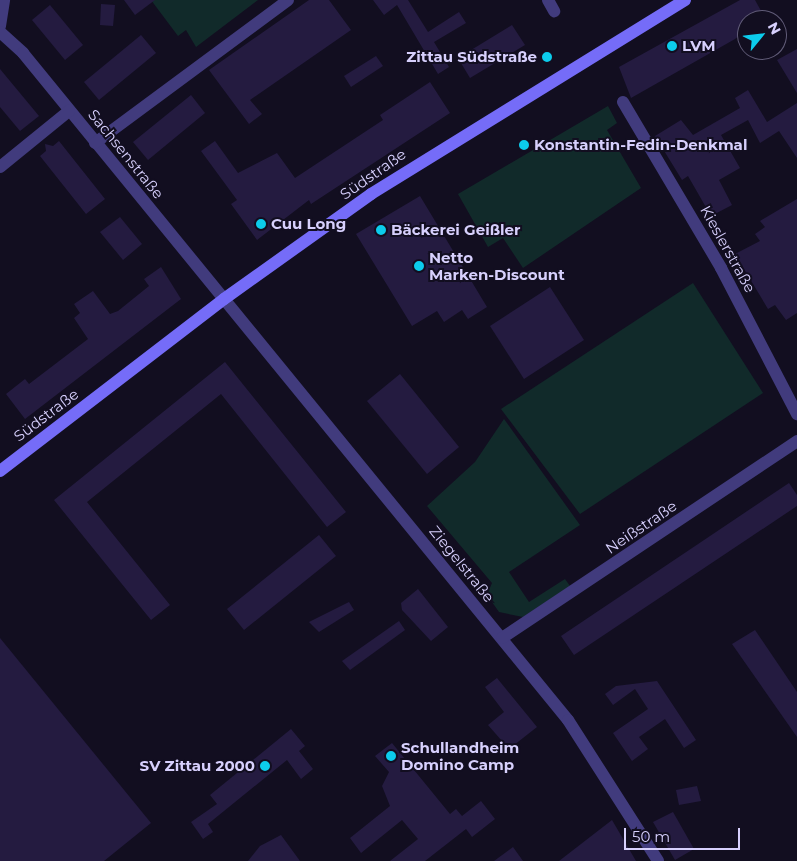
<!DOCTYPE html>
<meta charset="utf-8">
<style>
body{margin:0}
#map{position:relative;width:797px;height:861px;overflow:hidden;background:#120e20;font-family:Montserrat,sans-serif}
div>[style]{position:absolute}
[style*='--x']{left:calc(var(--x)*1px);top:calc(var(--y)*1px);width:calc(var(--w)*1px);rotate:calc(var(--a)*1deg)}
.green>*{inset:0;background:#112a2a}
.building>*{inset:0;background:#241b40}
.minor>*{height:12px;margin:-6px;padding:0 6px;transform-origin:6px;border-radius:6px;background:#413b7d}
.secondary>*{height:12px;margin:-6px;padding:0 6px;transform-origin:6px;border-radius:6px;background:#756cf8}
.dots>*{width:14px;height:14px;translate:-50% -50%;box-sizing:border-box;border:2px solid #120e20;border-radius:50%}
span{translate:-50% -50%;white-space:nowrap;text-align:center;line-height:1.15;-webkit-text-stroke:4px #120e20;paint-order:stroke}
.poi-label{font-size:15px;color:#d7d0fd;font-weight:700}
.left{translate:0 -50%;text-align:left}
.right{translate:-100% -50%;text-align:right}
.street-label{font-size:15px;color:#d7d0fd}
.north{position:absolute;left:737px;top:10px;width:50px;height:50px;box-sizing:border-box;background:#120e20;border:1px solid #615c78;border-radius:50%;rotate:61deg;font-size:14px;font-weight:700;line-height:20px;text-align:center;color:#d7d0fd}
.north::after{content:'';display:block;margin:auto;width:18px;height:22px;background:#0cccec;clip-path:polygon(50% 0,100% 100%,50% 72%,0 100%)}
.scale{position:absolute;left:624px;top:828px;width:116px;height:22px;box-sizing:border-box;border:2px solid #d7d0fd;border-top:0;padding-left:6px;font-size:15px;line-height:18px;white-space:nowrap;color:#d7d0fd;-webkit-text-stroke:4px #120e20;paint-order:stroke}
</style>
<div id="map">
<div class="green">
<i style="clip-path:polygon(151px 0,258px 0,196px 47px,186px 30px,178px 36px)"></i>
<i style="clip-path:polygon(608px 106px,617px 123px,607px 130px,641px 188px,523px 268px,503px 238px,488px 247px,458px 194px)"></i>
<i style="clip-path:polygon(693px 283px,763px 393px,580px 514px,501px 409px)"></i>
<i style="clip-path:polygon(504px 419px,580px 525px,509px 572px,529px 602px,565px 579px,570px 586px,523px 617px,499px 612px,487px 595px,492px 583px,427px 506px,475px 462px)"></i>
</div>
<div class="building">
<i style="clip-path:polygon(124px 0,155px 0,135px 15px)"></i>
<i style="clip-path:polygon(309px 0,329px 0,351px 30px,250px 100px,262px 114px,249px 124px,209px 70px)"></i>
<i style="clip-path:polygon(373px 0,408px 0,428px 32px,459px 12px,466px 23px,434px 42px,449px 67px,438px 74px,397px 5px,384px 15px)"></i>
<i style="clip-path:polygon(740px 0,755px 0,766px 20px,747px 20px,747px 29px,735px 39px,631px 98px,619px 67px)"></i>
<i style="clip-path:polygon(101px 4px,115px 5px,113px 26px,100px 25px)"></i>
<i style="clip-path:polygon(50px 5px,83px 45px,65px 60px,32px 20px)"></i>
<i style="clip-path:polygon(512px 25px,525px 45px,470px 78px,458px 58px)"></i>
<i style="clip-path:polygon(141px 35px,156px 53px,99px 100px,84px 82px)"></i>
<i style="clip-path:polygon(797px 49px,797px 93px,777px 60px)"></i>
<i style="clip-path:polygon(376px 56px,383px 66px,351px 87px,344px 76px)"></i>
<i style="clip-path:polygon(0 69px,39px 116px,20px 131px,0 107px)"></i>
<i style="clip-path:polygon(430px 82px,450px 113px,311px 204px,309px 200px,257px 240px,231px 204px,237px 200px,201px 151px,215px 141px,238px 173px,277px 153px,295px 178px,383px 120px,380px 115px)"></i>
<i style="clip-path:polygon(748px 90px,767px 122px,797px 103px,797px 158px,779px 131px,760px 143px,748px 120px,721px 135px,740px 168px,719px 180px,732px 205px,711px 216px,688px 176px,682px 180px,655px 136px,681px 120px,693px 135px,740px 108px,735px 98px)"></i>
<i style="clip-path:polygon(191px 95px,205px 113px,148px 160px,133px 142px)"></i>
<i style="clip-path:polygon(59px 141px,105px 199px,86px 214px,40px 156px,46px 151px,45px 144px,53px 146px)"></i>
<i style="clip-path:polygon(420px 196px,487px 307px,468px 319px,462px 310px,444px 322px,437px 311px,412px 326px,356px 234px)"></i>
<i style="clip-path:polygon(797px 199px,797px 313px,786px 320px,775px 305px,768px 309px,735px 254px,760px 241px,755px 234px,765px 227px,760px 221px)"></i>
<i style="clip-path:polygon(120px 217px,142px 244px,123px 260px,100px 232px)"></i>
<i style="clip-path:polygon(161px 267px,181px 299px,25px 419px,6px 394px,25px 379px,29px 384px,88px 339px,74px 318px,80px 313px,74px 304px,93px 291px,110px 314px,118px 311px,149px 286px,144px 279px)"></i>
<i style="clip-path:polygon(550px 287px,584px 340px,524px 379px,490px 326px)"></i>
<i style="clip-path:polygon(225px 362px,346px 512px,327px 527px,221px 394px,87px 502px,170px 605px,151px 620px,54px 500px)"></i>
<i style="clip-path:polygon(400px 374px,459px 447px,427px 474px,367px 401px)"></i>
<i style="clip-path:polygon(789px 483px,797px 495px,797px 506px,574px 655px,561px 636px)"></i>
<i style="clip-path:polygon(319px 535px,336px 556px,244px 630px,227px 609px)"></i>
<i style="clip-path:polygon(418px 589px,448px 627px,431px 641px,402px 610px,401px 603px)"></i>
<i style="clip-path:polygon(349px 602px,354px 610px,319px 632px,309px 622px)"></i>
<i style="clip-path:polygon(399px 621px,405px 630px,350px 670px,342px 661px)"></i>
<i style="clip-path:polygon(755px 630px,797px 692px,797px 737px,732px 644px)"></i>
<i style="clip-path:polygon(0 638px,151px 823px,104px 861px,0 861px)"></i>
<i style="clip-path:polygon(497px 678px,537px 727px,509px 749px,488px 725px,504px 712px,485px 687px)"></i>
<i style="clip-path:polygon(657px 681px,696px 740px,684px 748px,665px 719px,639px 737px,648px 749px,632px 761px,613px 733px,648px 709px,635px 689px,613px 705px,605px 694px,616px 686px)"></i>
<i style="clip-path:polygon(291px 729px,305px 746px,299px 751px,313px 769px,301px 779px,287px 760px,208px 824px,213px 832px,203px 839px,191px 822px,217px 804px,210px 795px)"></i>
<i style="clip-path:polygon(392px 743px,450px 814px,456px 809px,462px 816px,481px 801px,495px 819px,472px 837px,466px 829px,425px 861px,390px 861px,418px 839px,402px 820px,361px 853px,350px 838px,390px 806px,382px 786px,389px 772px,375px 756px)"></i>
<i style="clip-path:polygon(697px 786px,701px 801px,679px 805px,676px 790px)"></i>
<i style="clip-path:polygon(673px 812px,694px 849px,675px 860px,653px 822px)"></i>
<i style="clip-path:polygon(612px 820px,636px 861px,559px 861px)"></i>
<i style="clip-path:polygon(281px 835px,300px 861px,248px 861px,260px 846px)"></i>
<i style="clip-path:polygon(513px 847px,523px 861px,494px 861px)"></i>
</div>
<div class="minor">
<i style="--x:548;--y:0;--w:13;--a:61"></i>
<i style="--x:0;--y:26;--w:26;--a:-81"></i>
<i style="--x:0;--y:32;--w:31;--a:42"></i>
<i style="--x:23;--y:53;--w:861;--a:50.75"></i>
<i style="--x:568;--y:720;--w:167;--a:57.4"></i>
<i style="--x:623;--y:102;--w:193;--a:59.4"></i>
<i style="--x:721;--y:268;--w:165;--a:62.5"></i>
<i style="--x:95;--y:143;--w:240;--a:-36.5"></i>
<i style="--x:0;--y:167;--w:89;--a:-39.1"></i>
<i style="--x:502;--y:638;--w:355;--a:-33.7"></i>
</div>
<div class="secondary">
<i style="--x:0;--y:471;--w:282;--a:-37.5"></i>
<i style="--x:224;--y:299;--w:181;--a:-35.5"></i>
<i style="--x:371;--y:194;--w:369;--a:-31.7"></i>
</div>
<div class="dots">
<i style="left:672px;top:46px;background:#0cccec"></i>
<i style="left:547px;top:57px;background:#0cccec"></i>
<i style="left:524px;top:145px;background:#0cccec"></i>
<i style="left:261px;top:224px;background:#0cccec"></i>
<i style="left:381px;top:230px;background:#0cccec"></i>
<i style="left:419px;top:266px;background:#0cccec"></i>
<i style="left:391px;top:756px;background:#0cccec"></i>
<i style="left:265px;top:766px;background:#0cccec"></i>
</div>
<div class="poi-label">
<span class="left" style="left:682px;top:46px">LVM</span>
<span class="right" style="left:537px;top:57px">Zittau Südstraße</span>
<span class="left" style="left:534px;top:145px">Konstantin-Fedin-Denkmal</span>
<span class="left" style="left:271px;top:224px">Cuu Long</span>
<span class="left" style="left:391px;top:230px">Bäckerei Geißler</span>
<span class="left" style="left:429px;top:266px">Netto<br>Marken-Discount</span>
<span class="left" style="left:401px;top:756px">Schullandheim<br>Domino Camp</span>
<span class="right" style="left:255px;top:766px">SV Zittau 2000</span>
</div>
<div class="street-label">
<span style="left:126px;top:154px;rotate:51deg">Sachsenstraße</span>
<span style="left:373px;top:174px;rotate:-35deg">Südstraße</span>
<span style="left:728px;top:249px;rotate:61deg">Kieslerstraße</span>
<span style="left:46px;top:415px;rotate:-37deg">Südstraße</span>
<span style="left:641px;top:527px;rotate:-34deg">Neißstraße</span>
<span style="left:462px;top:564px;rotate:51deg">Ziegelstraße</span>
</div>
<div class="north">N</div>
<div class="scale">50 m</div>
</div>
